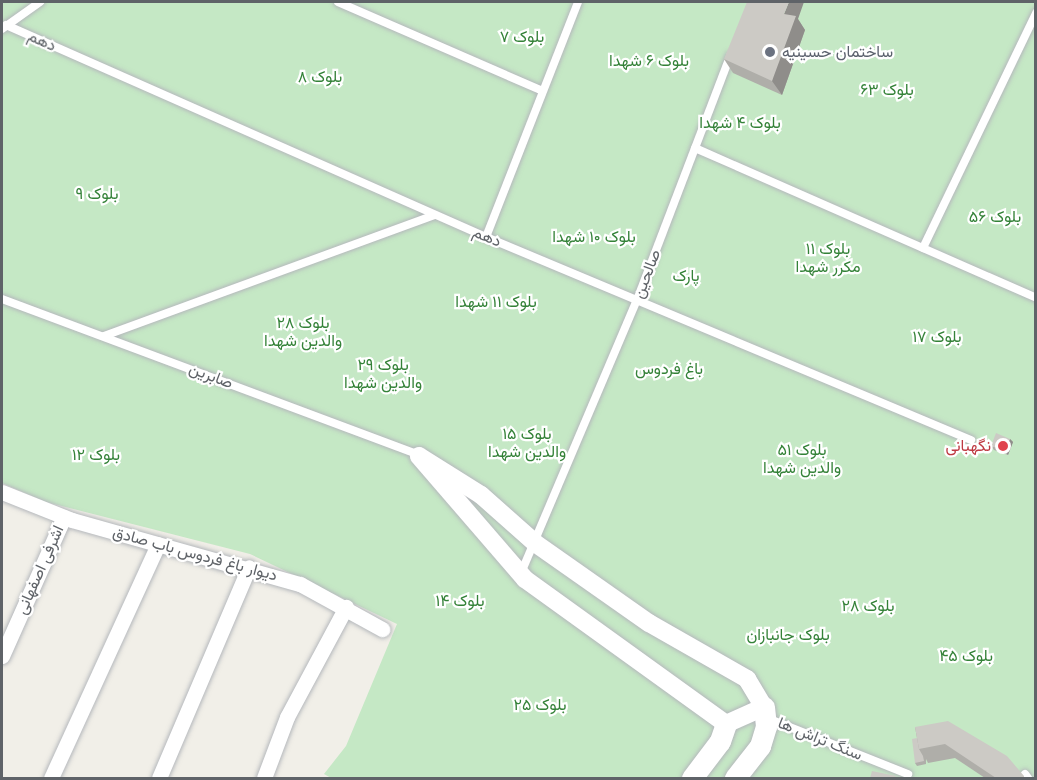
<!DOCTYPE html>
<meta charset="utf-8">
<style>
body{margin:0}
#map{position:relative;width:1037px;height:780px;overflow:hidden;background:#f1efe8;font-family:Montserrat,Vazirmatn,sans-serif}
div>[style]{position:absolute}
[style*='--x']{left:calc(var(--x)*1px);top:calc(var(--y)*1px);width:calc(var(--w)*1px);rotate:calc(var(--a)*1deg)}
.green>*{inset:0;background:#c5e8c5}
.roads{filter:drop-shadow(0 0 2px #b5b8bc) drop-shadow(0 0 2px #b5b8bc)}
.service>*{height:8px;margin:-4px;padding:0 4px;transform-origin:4px;border-radius:4px;background:#fff}
.minor>*{height:15px;margin:-7.5px;padding:0 7.5px;transform-origin:7.5px;border-radius:7.5px;background:#fff}
.tertiary>*{height:18px;margin:-9px;padding:0 9px;transform-origin:9px;border-radius:9px;background:#fff}
.secondary>*{height:21px;margin:-10.5px;padding:0 10.5px;transform-origin:10.5px;border-radius:10.5px;background:#fff}
.wall>*{inset:0;background:#afaea9}
.shaded-wall>*{inset:0;background:#8f8d8a}
.building>*{inset:0;background:#cccac5}
.dots>*{width:16px;height:16px;translate:-50% -50%;box-sizing:border-box;border:3px solid #fff;border-radius:50%}
span{translate:-50% -50%;white-space:nowrap;text-align:center;line-height:1.15;-webkit-text-stroke:4.5px #fff;paint-order:stroke}
.park-label{font-size:16px;color:#348238}
.street-label{font-size:16px;color:#5f6368}
.worship-label{font-size:16px;color:#5b616d}
.left{translate:0 -50%;text-align:left}
.health-label{font-size:16px;color:#be3a42}
.right{translate:-100% -50%;text-align:right}
.frame{position:absolute;inset:0;border:3px solid #5f6368;pointer-events:none}
</style>
<div id="map">
<div class="green">
<i style="clip-path:polygon(2px 2px,1035px 2px,1035px 778px,331px 778px,324px 774px,346px 746px,397px 624px,250px 554px,46px 502px,2px 483px)"></i>
</div>
<div class="roads">
<div class="service">
<i style="--x:338;--y:2;--w:223;--a:23.5"></i>
<i style="--x:6;--y:25;--w:525;--a:23.83"></i>
<i style="--x:486;--y:237;--w:526;--a:22.71"></i>
<i style="--x:2;--y:29;--w:47;--a:-35.4"></i>
<i style="--x:695;--y:148;--w:373;--a:23.7"></i>
<i style="--x:486;--y:237;--w:252;--a:-68.6"></i>
<i style="--x:923;--y:248;--w:261;--a:-64.3"></i>
<i style="--x:2;--y:299;--w:445;--a:20.5"></i>
<i style="--x:104;--y:336;--w:352;--a:-20.1"></i>
<i style="--x:521;--y:573;--w:297;--a:-67"></i>
<i style="--x:637;--y:300;--w:261;--a:-69.1"></i>
<i style="--x:767;--y:718;--w:152;--a:21.7"></i>
<i style="--x:1025;--y:774;--w:5;--a:53"></i>
</div>
<div class="minor">
<i style="--x:2;--y:492;--w:75;--a:21.8"></i>
<i style="--x:72;--y:520;--w:237;--a:15.7"></i>
<i style="--x:300;--y:584;--w:94;--a:28.8"></i>
<i style="--x:2;--y:656;--w:152;--a:-66"></i>
<i style="--x:51;--y:778;--w:257;--a:-65.4"></i>
<i style="--x:159;--y:778;--w:229;--a:-66.9"></i>
<i style="--x:264;--y:778;--w:65;--a:-69.3"></i>
<i style="--x:287;--y:717;--w:125;--a:-61.8"></i>
</div>
<div class="tertiary">
<i style="--x:419;--y:456;--w:73;--a:32.2"></i>
<i style="--x:481;--y:495;--w:72;--a:41.6"></i>
<i style="--x:535;--y:543;--w:139;--a:35.1"></i>
<i style="--x:649;--y:623;--w:113;--a:29.7"></i>
<i style="--x:747;--y:679;--w:33;--a:59"></i>
<i style="--x:764;--y:707;--w:42;--a:155.9"></i>
<i style="--x:726;--y:724;--w:248;--a:-144.2"></i>
<i style="--x:525;--y:579;--w:162;--a:-130.8"></i>
</div>
<div class="secondary">
<i style="--x:692;--y:778;--w:46;--a:-52.9"></i>
<i style="--x:720;--y:741;--w:18;--a:-71"></i>
<i style="--x:735;--y:778;--w:41;--a:-52"></i>
<i style="--x:760;--y:746;--w:21;--a:-73"></i>
<i style="--x:766;--y:726;--w:19;--a:-96"></i>
</div>
</div>
<div class="wall">
<i style="clip-path:polygon(798px 19px,805px 30px,782px 95px,733px 73px,724px 59px)"></i>
<i style="clip-path:polygon(1010px 439px,1013px 442px,1008px 455px,994px 450px,991px 446px)"></i>
<i style="clip-path:polygon(915px 727px,1025px 778px,985px 778px,955px 758px,928px 763px,926px 759px,926px 764px,917px 766px,915px 763px,917px 738px)"></i>
</div>
<div class="shaded-wall">
<i style="clip-path:polygon(789px 2px,804px 2px,798px 19px,805px 30px,782px 95px,772px 81px,784px 14px)"></i>
<i style="clip-path:polygon(1010px 439px,1013px 442px,1008px 455px,1005px 451px)"></i>
</div>
<div class="building">
<i style="clip-path:polygon(747px 2px,789px 2px,784px 14px,796px 16px,772px 81px,724px 59px)"></i>
<i style="clip-path:polygon(996px 433px,1010px 439px,1005px 451px,991px 446px)"></i>
<i style="clip-path:polygon(948px 721px,1007px 756px,1024px 776px,1024px 778px,996px 778px,945px 744px,919px 749px,915px 727px)"></i>
<i style="clip-path:polygon(917px 738px,919px 749px,923px 756px,924px 761px,915px 763px,912px 739px)"></i>
<i style="clip-path:polygon(872px 771px,896px 776px,895px 778px,870px 778px)"></i>
</div>
<div class="dots">
<i style="left:770px;top:52px;background:#6b7280"></i>
<i style="left:1003px;top:446px;background:#e0444e"></i>
</div>
<div class="park-label">
<span style="left:522px;top:37px">بلوک ۷</span>
<span style="left:649px;top:61px">بلوک ۶ شهدا</span>
<span style="left:320px;top:77px">بلوک ۸</span>
<span style="left:887px;top:90px">بلوک ۶۳</span>
<span style="left:740px;top:123px">بلوک ۴ شهدا</span>
<span style="left:97px;top:194px">بلوک ۹</span>
<span style="left:995px;top:217px">بلوک ۵۶</span>
<span style="left:594px;top:237px">بلوک ۱۰ شهدا</span>
<span style="left:828px;top:258px">بلوک ۱۱<br>مکرر شهدا</span>
<span style="left:686px;top:276px">پارک</span>
<span style="left:496px;top:302px">بلوک ۱۱ شهدا</span>
<span style="left:303px;top:332px">بلوک ۲۸<br>والدین شهدا</span>
<span style="left:937px;top:337px">بلوک ۱۷</span>
<span style="left:383px;top:374px">بلوک ۲۹<br>والدین شهدا</span>
<span style="left:669px;top:369px">باغ فردوس</span>
<span style="left:527px;top:443px">بلوک ۱۵<br>والدین شهدا</span>
<span style="left:802px;top:459px">بلوک ۵۱<br>والدین شهدا</span>
<span style="left:96px;top:455px">بلوک ۱۲</span>
<span style="left:460px;top:601px">بلوک ۱۴</span>
<span style="left:868px;top:606px">بلوک ۲۸</span>
<span style="left:788px;top:635px">بلوک جانبازان</span>
<span style="left:966px;top:656px">بلوک ۴۵</span>
<span style="left:540px;top:705px">بلوک ۲۵</span>
</div>
<div class="street-label">
<span style="left:42px;top:41px;rotate:24deg">دهم</span>
<span style="left:487px;top:237px;rotate:23deg">دهم</span>
<span style="left:647px;top:274px;rotate:-69deg">صالحین</span>
<span style="left:211px;top:376px;rotate:21deg">صابرین</span>
<span style="left:195px;top:554px;rotate:15deg">دیوار باغ فردوس باب صادق</span>
<span style="left:40px;top:570px;rotate:-66deg">اشرفی اصفهانی</span>
<span style="left:820px;top:739px;rotate:22deg">سنگ تراش ها</span>
</div>
<div class="worship-label">
<span class="left" style="left:782px;top:52px">ساختمان حسینیه</span>
</div>
<div class="health-label">
<span class="right" style="left:991px;top:446px">نگهبانی</span>
</div>
<div class="frame"></div>
</div>
